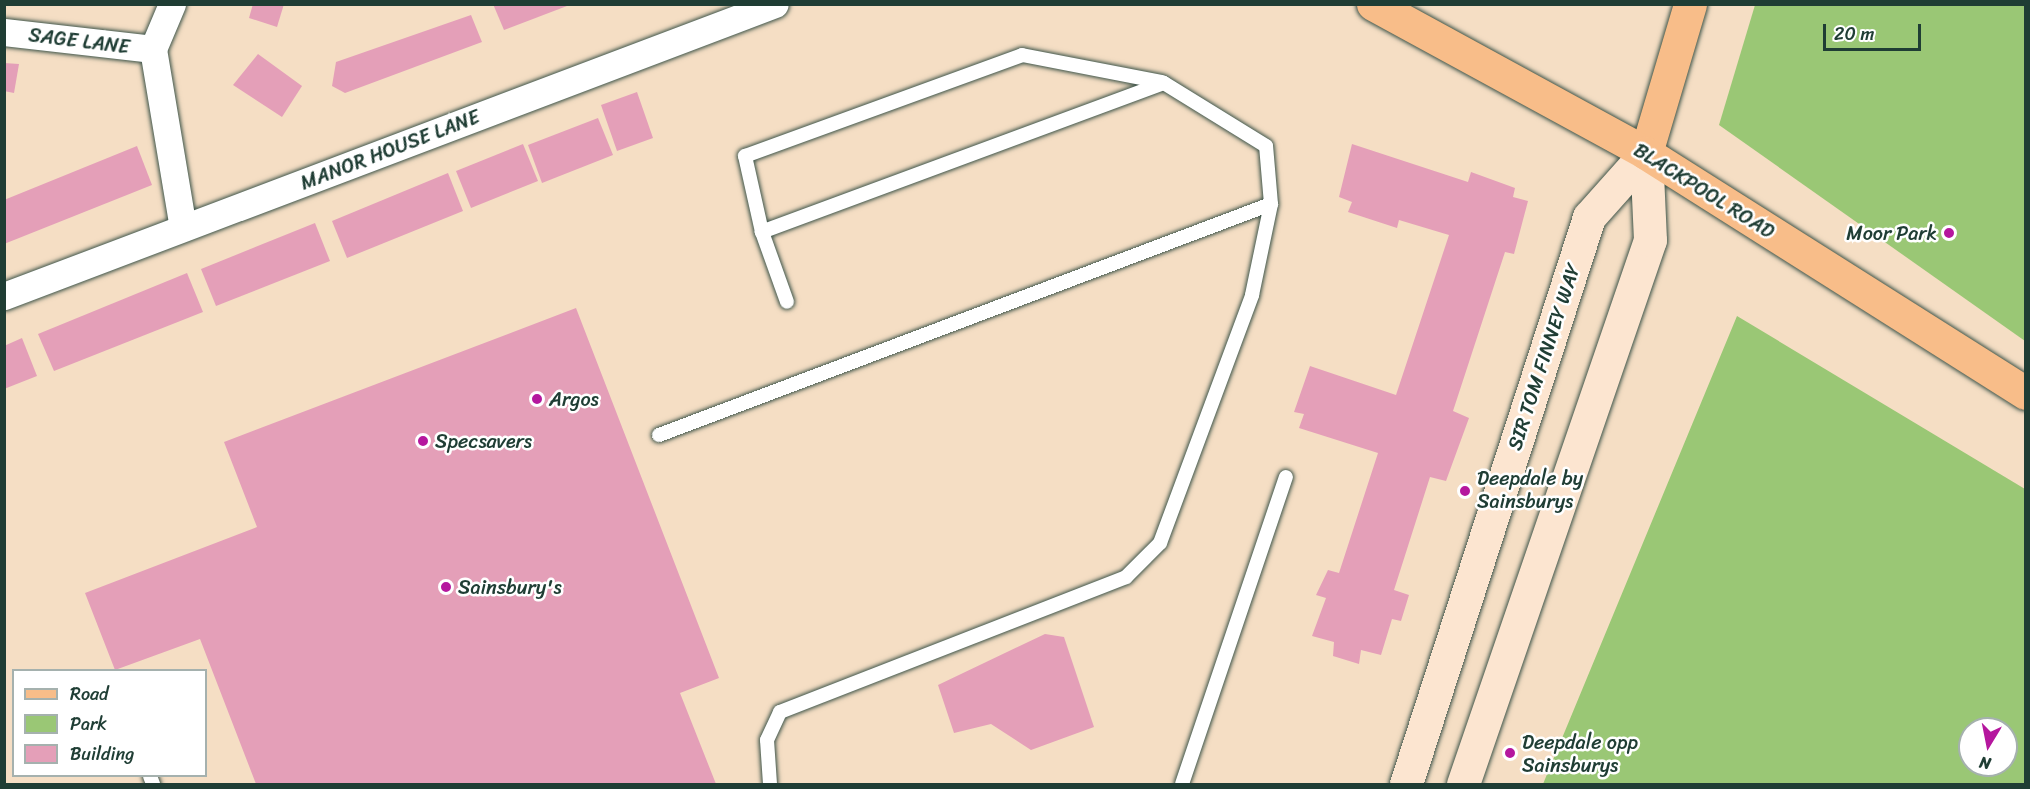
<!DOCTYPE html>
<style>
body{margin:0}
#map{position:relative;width:2030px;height:789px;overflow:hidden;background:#f5dec4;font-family:Sriracha,sans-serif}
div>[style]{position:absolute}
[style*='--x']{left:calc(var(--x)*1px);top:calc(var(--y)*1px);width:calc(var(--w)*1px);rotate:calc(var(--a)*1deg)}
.green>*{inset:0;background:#9ac775}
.building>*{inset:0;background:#e49fb8}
.roads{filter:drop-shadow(0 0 2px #3f554a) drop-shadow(0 0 2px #3f554a)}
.service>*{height:14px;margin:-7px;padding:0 7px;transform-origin:7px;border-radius:7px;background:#fff}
.minor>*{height:27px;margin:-13.5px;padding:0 13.5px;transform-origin:13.5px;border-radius:13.5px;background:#fff}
.secondary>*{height:33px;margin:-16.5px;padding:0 16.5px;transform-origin:16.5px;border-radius:16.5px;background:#fce5d0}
.primary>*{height:33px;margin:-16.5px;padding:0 16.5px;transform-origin:16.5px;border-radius:16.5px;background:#f8bd89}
.trunk>*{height:33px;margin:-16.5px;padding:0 16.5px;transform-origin:16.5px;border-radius:16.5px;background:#f8bd89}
.dots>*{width:16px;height:16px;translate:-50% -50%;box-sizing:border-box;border:3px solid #fff;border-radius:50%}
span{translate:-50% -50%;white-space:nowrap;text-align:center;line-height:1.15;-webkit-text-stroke:5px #fff;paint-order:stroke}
.street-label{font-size:20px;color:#1f3d34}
.poi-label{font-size:20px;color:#1f3d34}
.right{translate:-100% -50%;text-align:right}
.left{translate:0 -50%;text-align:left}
.frame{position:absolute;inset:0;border:6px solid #1f3d34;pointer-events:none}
.legend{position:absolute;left:12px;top:669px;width:195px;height:108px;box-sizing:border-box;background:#fff;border:2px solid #a5b1ae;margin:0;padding:8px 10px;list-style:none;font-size:18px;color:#1f3d34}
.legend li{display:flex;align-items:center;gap:12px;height:30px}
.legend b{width:30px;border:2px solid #a5b1ae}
.north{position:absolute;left:1958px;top:717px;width:60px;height:60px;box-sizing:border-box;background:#fff;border:2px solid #a5b1ae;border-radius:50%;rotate:190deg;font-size:16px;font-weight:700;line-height:24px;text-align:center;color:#1f3d34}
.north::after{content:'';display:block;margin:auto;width:21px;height:27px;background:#b5179e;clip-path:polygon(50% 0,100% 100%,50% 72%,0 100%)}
.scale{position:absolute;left:1823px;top:24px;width:98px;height:27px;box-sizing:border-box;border:3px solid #1f3d34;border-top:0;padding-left:8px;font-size:18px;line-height:21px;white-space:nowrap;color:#1f3d34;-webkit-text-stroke:4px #fff;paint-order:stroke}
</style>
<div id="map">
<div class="green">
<i style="clip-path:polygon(1755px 5px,2025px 5px,2025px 341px,1719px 125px)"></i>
<i style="clip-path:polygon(evenodd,1737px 316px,2025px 489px,2025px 784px,1543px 784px,1737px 316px,1970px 729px,2006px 729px,2006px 765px,1970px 765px,1970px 729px)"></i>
</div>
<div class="building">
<i style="clip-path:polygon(253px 4px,284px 4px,277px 27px,249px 18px)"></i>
<i style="clip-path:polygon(493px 4px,566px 4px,567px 6px,504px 30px)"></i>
<i style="clip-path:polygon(471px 15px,482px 42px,345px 93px,332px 86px,336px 62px)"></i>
<i style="clip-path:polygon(258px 54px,302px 86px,282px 117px,233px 85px)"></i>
<i style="clip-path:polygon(4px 63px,19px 64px,14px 93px,4px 91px)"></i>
<i style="clip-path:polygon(637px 92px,653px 138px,617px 151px,601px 105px)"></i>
<i style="clip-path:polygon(598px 118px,613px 155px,542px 183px,528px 145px)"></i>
<i style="clip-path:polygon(523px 144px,538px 181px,471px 208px,456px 171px)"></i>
<i style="clip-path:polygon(1352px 144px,1468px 182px,1471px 172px,1515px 188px,1513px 197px,1528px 201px,1514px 254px,1505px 252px,1453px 411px,1469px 418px,1446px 481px,1430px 477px,1394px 590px,1409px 595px,1401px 621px,1392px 619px,1381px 655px,1361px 650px,1359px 664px,1333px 656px,1334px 642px,1312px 636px,1326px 598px,1316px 595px,1328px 570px,1339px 573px,1378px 453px,1299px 428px,1304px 414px,1294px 412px,1310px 366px,1396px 395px,1449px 235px,1399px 220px,1397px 228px,1348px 212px,1352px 202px,1339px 197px)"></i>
<i style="clip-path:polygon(137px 146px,152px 185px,4px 244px,4px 200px)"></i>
<i style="clip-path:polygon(448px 173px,463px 211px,347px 258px,332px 221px)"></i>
<i style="clip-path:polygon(315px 223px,330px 261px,216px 306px,201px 269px)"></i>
<i style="clip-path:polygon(187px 273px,203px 312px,54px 371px,38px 334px)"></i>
<i style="clip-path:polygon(576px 308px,719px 678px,680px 693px,716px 784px,256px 784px,200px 639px,115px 670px,85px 593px,257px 527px,224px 442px)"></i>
<i style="clip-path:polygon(22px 338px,37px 376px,4px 389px,4px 346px)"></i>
<i style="clip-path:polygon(1045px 634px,1064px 637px,1094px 727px,1031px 750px,991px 724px,954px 733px,938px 685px)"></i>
</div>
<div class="roads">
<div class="service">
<i style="--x:762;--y:232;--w:78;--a:-102.6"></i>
<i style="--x:745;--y:156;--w:295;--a:-20"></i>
<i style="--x:1022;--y:55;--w:143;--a:10.9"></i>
<i style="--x:659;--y:435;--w:654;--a:-20.68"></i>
<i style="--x:150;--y:776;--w:9;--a:69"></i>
<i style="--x:770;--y:784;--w:44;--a:-93.9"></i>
<i style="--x:767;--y:740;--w:31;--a:-65"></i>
<i style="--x:780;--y:712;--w:371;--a:-21.3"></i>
<i style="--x:1126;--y:577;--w:48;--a:-45"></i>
<i style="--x:1160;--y:543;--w:265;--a:-69.6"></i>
<i style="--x:1252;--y:295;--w:93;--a:-78.2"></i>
<i style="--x:1271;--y:204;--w:58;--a:-94.9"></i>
<i style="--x:1266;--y:146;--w:120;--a:-148.3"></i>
<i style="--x:1164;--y:83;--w:429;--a:159.7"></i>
<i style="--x:762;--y:232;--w:74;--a:70.3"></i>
<i style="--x:1182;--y:784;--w:324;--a:-71.3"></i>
</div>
<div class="minor">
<i style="--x:172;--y:4;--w:49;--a:112.9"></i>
<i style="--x:153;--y:49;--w:181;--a:80.5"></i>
<i style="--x:4;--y:32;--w:150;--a:6.5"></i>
<i style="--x:4;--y:296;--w:824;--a:-20.74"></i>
</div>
<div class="secondary">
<i style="--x:1406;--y:784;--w:596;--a:-72.11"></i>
<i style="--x:1589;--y:217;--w:86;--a:-48.3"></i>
<i style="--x:1463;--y:784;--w:575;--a:-71.03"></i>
<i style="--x:1650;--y:240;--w:87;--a:-92.6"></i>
</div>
<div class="primary">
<i style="--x:1646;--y:153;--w:155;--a:-73.5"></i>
</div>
<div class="trunk">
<i style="--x:1373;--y:4;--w:311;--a:28.6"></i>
<i style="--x:1646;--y:153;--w:449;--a:32.3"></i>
</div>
</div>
<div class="dots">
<i style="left:1949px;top:233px;background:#b5179e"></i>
<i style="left:537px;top:399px;background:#b5179e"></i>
<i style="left:423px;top:441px;background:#b5179e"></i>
<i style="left:1465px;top:491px;background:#b5179e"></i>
<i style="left:446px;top:587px;background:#b5179e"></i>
<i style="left:1510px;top:753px;background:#b5179e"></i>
</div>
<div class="street-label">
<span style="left:79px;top:41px;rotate:7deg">SAGE LANE</span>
<span style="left:390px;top:150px;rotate:-21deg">MANOR HOUSE LANE</span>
<span style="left:1704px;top:191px;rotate:32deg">BLACKPOOL ROAD</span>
<span style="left:1544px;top:357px;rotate:-72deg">SIR TOM FINNEY WAY</span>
</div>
<div class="poi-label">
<span class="right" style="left:1937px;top:233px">Moor Park</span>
<span class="left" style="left:549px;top:399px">Argos</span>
<span class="left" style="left:435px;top:441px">Specsavers</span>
<span class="left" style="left:1477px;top:490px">Deepdale by<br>Sainsburys</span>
<span class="left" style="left:458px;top:587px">Sainsbury's</span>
<span class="left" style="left:1522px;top:754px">Deepdale opp<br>Sainsburys</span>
</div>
<div class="frame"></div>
<ul class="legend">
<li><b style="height:8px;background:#f8bd89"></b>Road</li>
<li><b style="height:16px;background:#9ac775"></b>Park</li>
<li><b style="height:16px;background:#e49fb8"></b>Building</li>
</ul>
<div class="north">N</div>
<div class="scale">20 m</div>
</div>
